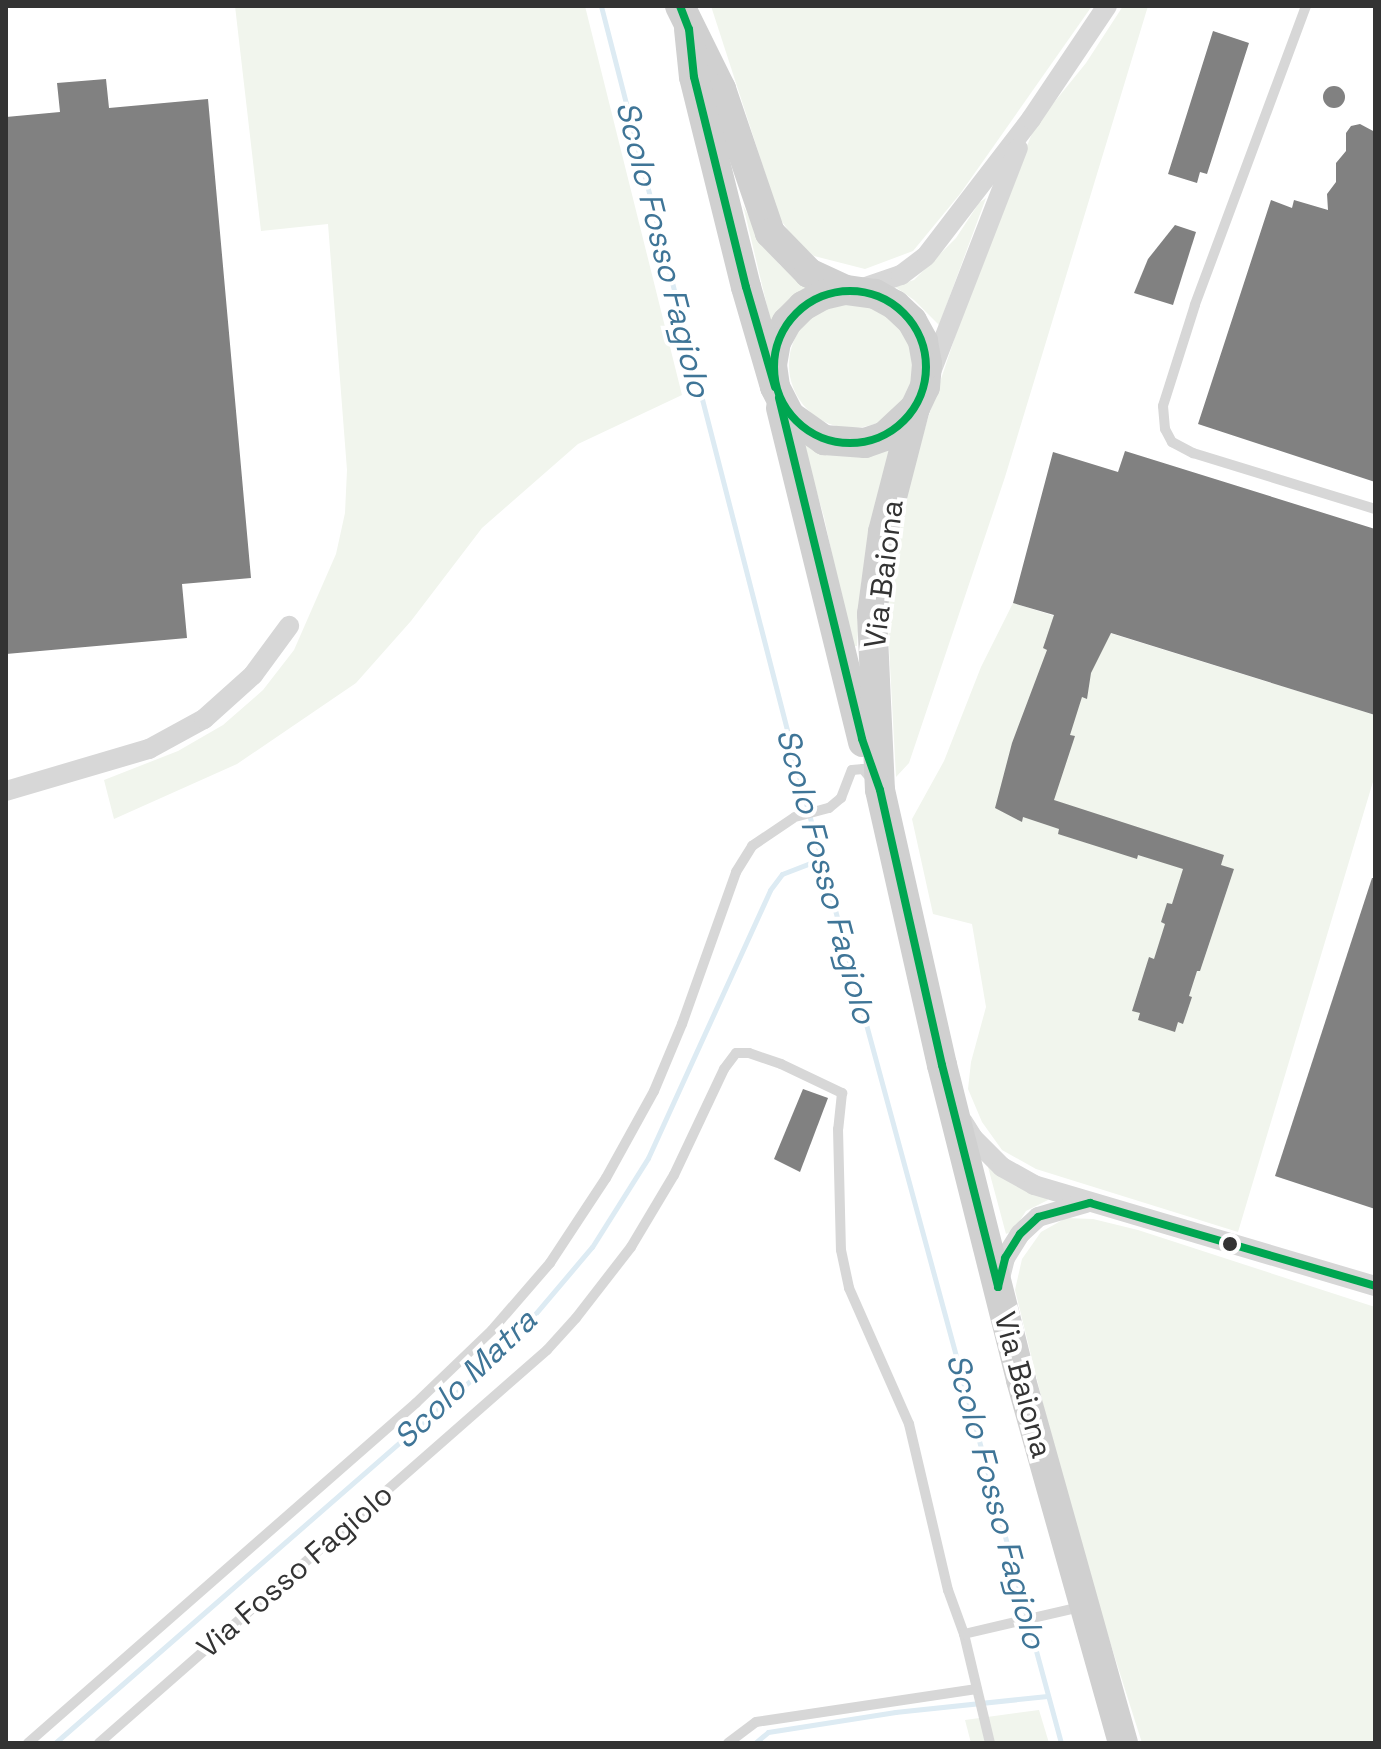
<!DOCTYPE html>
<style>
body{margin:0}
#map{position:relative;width:1381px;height:1749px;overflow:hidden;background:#fff;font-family:"Space Grotesk",sans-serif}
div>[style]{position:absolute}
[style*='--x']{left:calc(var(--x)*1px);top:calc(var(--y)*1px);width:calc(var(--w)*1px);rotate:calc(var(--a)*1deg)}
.green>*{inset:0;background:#f1f5ed}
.round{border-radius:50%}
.stream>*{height:5px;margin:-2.5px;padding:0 2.5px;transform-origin:2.5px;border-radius:2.5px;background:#ddebf3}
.building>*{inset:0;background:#818181}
.service>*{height:10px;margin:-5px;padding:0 5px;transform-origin:5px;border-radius:5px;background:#d7d7d7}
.minor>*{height:20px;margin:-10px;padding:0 10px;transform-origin:10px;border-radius:10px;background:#d7d7d7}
.secondary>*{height:30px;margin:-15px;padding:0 15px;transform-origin:15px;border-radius:15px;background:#d0d0d0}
.bus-1>*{height:8px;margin:-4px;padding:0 4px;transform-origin:4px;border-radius:4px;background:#00a651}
.bus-1>.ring{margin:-4px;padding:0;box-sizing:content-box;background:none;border:8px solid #00a651;border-radius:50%}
.dots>*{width:22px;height:22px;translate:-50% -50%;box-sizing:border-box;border:4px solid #fff;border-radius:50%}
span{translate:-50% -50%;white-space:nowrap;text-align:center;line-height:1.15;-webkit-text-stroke:8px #fff;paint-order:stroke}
.street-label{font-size:30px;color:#333}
.water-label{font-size:32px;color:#3f7597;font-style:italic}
.frame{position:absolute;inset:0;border:8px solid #333;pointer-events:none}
</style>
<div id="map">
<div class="green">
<i style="clip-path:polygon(235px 6px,585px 6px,682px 395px,578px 444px,482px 528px,411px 621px,356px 683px,237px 764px,114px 819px,104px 780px,178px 751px,223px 725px,263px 690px,294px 650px,336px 554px,345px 513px,347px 470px,328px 224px,261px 231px)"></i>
<i style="clip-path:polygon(711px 6px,1092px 6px,960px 194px,913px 251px,865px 269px,814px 256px,796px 241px,780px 219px)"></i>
<i style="clip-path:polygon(1123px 6px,1148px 6px,1005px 477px,909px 763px,896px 777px,885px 572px,927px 421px,980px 262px,1035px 126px,1086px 63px)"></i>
<i style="clip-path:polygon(986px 198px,945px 309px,939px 325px,914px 300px,894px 286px,914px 280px,956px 238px,979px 203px)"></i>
<i style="clip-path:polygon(743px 205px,761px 241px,780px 265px,810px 287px,773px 331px)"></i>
<i class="round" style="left:789px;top:302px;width:126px;height:126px"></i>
<i style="clip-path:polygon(800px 434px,894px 440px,877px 501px,861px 584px,857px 646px,852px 646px,824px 517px)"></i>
<i style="clip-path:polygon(1013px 603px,1375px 715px,1375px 775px,1238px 1232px,1036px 1169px,1002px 1150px,982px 1122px,968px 1089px,971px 1062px,986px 1007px,972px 924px,933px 914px,912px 819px,944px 761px,981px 667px)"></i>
<i style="clip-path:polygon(988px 1167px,1046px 1195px,1048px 1200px,1026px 1211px,1013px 1231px,1006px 1234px)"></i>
<i style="clip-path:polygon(1066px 1218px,1093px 1219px,1138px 1230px,1375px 1307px,1375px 1743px,1142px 1743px,1072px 1522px,1015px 1290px,1022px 1259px,1041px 1232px)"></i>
<i style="clip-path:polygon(1039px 1710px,1049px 1743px,971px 1743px,965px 1720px)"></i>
</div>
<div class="stream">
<i style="--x:601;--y:6;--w:812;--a:75.59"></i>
<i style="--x:803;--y:792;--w:985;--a:74.82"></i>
<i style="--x:55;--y:1743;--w:593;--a:-41.1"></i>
<i style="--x:502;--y:1353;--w:139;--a:-49.7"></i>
<i style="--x:592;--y:1247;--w:105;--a:-57.8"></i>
<i style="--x:648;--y:1158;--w:294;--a:-65.5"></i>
<i style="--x:770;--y:890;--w:20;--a:-53"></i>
<i style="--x:782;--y:874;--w:42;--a:-21"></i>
<i style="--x:755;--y:1743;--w:17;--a:-40"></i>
<i style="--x:768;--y:1732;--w:129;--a:-8.9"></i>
<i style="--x:895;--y:1712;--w:153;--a:-6"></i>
</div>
<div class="building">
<i style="clip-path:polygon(1213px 31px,1249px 43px,1207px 174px,1200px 172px,1197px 183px,1168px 174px)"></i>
<i style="clip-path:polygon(106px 79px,109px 108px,208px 99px,251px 578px,182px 584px,187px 638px,6px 654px,6px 117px,60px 112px,57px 83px)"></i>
<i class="round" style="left:1323px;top:86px;width:22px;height:22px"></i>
<i style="clip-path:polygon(1360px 124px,1375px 132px,1375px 482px,1198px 424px,1271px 200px,1292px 208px,1294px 200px,1328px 210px,1327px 194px,1336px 182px,1336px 163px,1346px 151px,1346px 133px,1351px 126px)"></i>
<i style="clip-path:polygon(1175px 225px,1196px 232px,1173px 305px,1134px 293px,1148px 259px)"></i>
<i style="clip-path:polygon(1125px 451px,1375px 529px,1375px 715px,1111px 633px,1091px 673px,1087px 699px,1082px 697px,1070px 735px,1075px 736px,1054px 800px,1224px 855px,1221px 865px,1234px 869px,1200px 971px,1197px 971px,1189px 996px,1192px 997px,1183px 1024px,1178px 1022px,1175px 1032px,1138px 1020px,1140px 1013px,1132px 1011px,1149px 957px,1154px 959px,1165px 924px,1161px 922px,1167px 903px,1172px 904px,1183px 869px,1138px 855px,1137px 859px,1058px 834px,1059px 829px,1023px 817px,1022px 822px,995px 808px,1012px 743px,1047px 650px,1043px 648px,1054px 615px,1013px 603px,1053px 452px,1118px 472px)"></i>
<i style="clip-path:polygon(1372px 878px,1375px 878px,1375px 1209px,1275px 1176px)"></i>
<i style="clip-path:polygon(803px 1089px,828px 1098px,800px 1172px,774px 1159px)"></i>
</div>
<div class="service">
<i style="--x:1306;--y:6;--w:319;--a:110.4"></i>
<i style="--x:1195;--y:305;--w:106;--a:107.6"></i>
<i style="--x:1163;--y:406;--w:23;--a:85"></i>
<i style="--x:1165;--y:429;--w:15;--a:62"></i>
<i style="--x:1172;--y:442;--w:24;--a:28"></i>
<i style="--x:1193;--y:453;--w:190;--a:17.1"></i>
<i style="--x:964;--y:1634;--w:112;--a:76.6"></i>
<i style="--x:28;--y:1743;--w:516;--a:-41.23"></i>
<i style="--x:416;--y:1403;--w:105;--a:-43.8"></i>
<i style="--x:492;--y:1330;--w:89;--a:-49.1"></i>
<i style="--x:550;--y:1263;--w:102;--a:-56.6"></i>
<i style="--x:606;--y:1178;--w:99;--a:-61.1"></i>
<i style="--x:654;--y:1091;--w:73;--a:-67.3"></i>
<i style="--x:682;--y:1024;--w:161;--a:-70.4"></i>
<i style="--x:736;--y:872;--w:31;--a:-58"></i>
<i style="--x:752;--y:846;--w:52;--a:-34"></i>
<i style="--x:795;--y:817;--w:35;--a:-15"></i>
<i style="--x:829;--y:808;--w:16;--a:-40"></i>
<i style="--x:841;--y:798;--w:30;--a:-69"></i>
<i style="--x:852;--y:770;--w:11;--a:-5"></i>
<i style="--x:863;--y:769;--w:14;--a:51"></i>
<i style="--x:99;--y:1743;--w:596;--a:-41.26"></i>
<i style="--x:547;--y:1350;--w:43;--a:-47.8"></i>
<i style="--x:576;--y:1318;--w:90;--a:-52.2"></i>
<i style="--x:631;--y:1247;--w:84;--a:-59.2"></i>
<i style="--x:674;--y:1175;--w:117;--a:-64.7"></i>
<i style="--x:724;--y:1069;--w:20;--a:-53"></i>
<i style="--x:736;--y:1053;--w:13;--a:0"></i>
<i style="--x:749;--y:1053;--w:34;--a:19"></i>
<i style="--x:781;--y:1064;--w:68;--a:25.4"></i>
<i style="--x:842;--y:1093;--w:36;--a:96"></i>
<i style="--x:838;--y:1129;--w:121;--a:88.6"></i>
<i style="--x:841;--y:1250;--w:39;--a:78"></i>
<i style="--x:849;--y:1288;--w:149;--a:66.2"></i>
<i style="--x:909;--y:1424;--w:171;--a:76.8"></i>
<i style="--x:948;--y:1590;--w:47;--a:70"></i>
<i style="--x:964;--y:1634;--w:119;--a:-13.1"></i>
<i style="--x:728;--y:1743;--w:35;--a:-37"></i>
<i style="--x:756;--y:1722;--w:223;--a:-8.5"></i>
</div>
<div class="minor">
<i style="--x:860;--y:289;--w:43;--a:-18.9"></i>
<i style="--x:901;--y:275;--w:31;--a:-37"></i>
<i style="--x:926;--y:256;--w:173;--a:-52.5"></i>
<i style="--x:1031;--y:119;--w:136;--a:-56.1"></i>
<i style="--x:931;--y:372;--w:240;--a:-68.8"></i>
<i style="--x:6;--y:791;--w:149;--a:-16.4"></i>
<i style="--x:149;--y:749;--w:63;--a:-28.6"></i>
<i style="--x:204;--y:719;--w:66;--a:-41.9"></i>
<i style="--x:253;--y:675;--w:61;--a:-53.7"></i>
<i style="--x:963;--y:1122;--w:19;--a:58"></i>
<i style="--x:973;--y:1138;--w:41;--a:45"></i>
<i style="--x:1002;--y:1167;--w:37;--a:29"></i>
<i style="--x:1034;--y:1185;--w:356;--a:16.5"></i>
<i style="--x:999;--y:1282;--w:25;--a:-76"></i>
<i style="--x:1005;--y:1258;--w:28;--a:-58"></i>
<i style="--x:1020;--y:1234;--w:25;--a:-43"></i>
<i style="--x:1038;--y:1217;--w:50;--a:-16.3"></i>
</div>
<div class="secondary">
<i style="--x:680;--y:6;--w:93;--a:63.7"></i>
<i style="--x:721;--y:89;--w:152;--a:71.2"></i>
<i style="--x:770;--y:233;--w:56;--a:45.7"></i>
<i style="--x:809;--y:273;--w:40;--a:25"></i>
<i style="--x:689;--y:29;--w:48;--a:84.1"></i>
<i style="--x:694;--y:77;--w:216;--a:76.1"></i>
<i style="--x:746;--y:287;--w:104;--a:73.8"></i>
<i style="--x:775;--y:387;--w:33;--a:63"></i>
<i style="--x:790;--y:416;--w:42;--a:35.2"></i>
<i style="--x:824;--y:440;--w:41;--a:4.2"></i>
<i style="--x:865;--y:443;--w:21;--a:-19"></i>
<i style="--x:885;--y:436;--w:41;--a:-43"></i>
<i style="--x:915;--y:408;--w:23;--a:-65"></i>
<i style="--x:925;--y:387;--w:23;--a:-85"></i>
<i style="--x:927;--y:364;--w:23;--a:-100"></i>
<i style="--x:923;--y:341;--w:23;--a:-119"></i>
<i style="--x:912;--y:321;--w:23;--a:-137"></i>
<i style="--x:895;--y:305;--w:23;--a:-151"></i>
<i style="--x:875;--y:294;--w:30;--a:-172"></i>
<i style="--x:845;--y:290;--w:23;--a:167"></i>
<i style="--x:823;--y:295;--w:23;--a:151"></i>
<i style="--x:803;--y:306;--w:23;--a:135"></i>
<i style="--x:787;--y:322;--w:23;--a:119"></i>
<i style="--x:776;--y:342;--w:23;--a:100"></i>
<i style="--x:772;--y:365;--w:22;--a:82"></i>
<i style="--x:781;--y:408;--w:344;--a:76.2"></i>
<i style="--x:915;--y:408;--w:128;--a:104.5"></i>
<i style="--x:883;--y:532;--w:83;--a:97.6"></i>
<i style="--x:872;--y:614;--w:176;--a:87.4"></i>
<i style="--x:880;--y:790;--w:282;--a:77.3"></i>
<i style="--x:942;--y:1065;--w:325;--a:75.9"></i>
<i style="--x:1021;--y:1380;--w:377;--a:74.3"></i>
</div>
<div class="bus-1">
<i style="--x:680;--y:6;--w:25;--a:69"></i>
<i style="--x:689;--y:29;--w:48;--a:84.1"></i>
<i style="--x:694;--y:77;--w:216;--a:76.1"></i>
<i style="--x:746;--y:287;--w:104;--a:73.8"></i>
<i class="ring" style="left:774px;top:291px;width:144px;height:144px"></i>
<i style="--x:779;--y:398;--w:351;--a:76.3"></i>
<i style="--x:862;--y:739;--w:54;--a:70.6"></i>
<i style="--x:880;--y:790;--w:282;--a:77.3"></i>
<i style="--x:942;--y:1065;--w:229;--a:75.8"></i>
<i style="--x:998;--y:1287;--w:30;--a:-76"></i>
<i style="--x:1005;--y:1258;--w:28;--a:-58"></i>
<i style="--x:1020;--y:1234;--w:25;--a:-43"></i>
<i style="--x:1038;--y:1217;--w:54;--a:-15.1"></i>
<i style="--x:1090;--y:1203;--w:297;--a:16.2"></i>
</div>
<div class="dots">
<i style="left:1230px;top:1244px;background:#333"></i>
</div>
<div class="street-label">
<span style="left:884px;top:574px;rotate:-83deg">Via Baiona</span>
<span style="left:1023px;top:1385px;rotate:75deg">Via Baiona</span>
<span style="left:295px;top:1571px;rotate:-41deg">Via Fosso Fagiolo</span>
</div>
<div class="water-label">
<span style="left:663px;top:249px;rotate:76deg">Scolo Fosso Fagiolo</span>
<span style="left:826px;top:876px;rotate:75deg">Scolo Fosso Fagiolo</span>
<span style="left:465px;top:1379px;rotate:-44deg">Scolo Matra</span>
<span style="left:996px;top:1501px;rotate:75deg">Scolo Fosso Fagiolo</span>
</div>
<div class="frame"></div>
</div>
